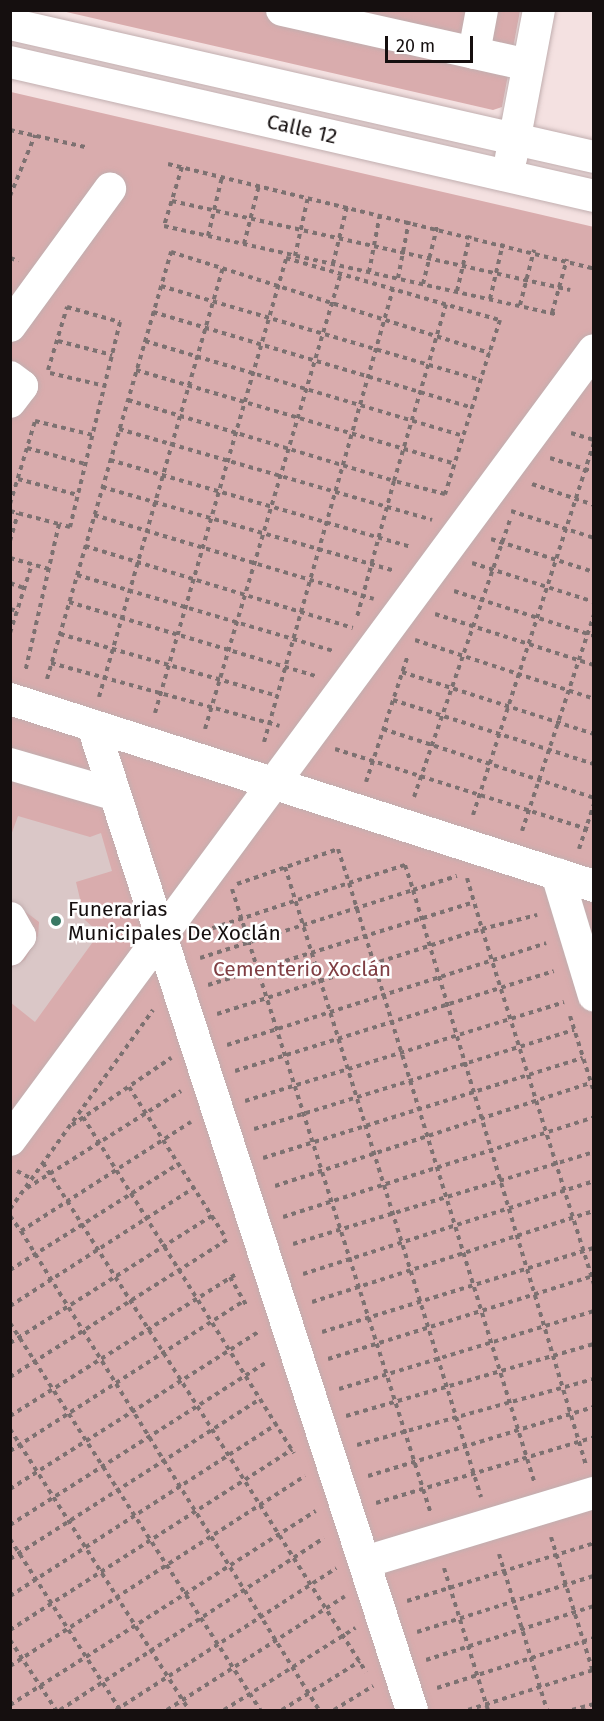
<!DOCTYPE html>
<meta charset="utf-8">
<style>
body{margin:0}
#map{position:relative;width:604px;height:1721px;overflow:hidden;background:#f4e1e1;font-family:"Fira Sans",sans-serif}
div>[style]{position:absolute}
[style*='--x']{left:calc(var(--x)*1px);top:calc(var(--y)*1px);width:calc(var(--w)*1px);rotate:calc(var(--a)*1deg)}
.green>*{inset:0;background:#d9acad}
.building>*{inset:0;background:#dac7c7}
.path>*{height:4px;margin-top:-2px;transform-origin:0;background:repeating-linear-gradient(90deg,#7d7171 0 4.5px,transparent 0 9px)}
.roads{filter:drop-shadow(0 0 2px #c1aeaf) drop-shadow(0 0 2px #c1aeaf)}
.minor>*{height:32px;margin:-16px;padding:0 16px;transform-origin:16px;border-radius:16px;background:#fff}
.dots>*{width:16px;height:16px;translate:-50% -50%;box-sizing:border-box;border:3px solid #fff;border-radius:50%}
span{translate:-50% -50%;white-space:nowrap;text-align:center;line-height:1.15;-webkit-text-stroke:5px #fff;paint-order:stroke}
.street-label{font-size:21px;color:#150f0f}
.poi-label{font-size:21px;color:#150f0f}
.left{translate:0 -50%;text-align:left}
.park-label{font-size:21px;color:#7f3e43}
.frame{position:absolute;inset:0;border:12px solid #150f0f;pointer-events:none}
.scale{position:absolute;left:385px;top:36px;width:88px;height:27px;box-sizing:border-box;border:3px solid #150f0f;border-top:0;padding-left:8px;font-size:18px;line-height:21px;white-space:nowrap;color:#150f0f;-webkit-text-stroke:4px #fff;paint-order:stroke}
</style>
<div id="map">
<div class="green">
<i style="clip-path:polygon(62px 11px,520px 11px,502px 107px,493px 110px)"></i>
<i style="clip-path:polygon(11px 92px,594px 227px,593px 1710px,11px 1710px)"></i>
</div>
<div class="building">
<i style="clip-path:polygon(18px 816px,90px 837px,101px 833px,112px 871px,76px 882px,85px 920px,97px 931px,95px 939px,35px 1022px,10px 1002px,10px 968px,25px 960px,38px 936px,39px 922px,10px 900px,10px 838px)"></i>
</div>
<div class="path">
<i style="--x:10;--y:130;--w:77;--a:12.8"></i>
<i style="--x:168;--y:164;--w:437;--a:13.8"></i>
<i style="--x:182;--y:167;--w:62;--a:107"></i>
<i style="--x:164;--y:226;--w:402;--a:12.7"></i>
<i style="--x:10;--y:196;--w:66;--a:-67.7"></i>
<i style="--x:172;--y:201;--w:408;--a:12.6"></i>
<i style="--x:208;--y:236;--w:61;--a:-76.7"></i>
<i style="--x:244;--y:244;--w:61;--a:-75.7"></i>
<i style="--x:295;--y:256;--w:60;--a:-77.6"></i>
<i style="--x:10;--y:258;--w:9;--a:18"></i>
<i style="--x:333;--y:264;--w:60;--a:-76.4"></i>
<i style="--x:369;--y:272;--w:59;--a:-79.3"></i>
<i style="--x:398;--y:278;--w:58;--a:-79.1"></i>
<i style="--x:423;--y:284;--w:59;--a:-76.2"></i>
<i style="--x:161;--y:286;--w:334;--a:16.4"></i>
<i style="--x:457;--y:291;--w:57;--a:-76.9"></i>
<i style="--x:490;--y:299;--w:57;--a:-76.9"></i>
<i style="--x:520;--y:305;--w:57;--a:-75.7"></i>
<i style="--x:153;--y:312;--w:333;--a:16.7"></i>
<i style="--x:552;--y:313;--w:56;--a:-74.5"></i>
<i style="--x:58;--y:341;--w:56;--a:14.5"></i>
<i style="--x:145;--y:341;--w:332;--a:16.6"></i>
<i style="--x:48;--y:370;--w:66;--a:-73.2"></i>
<i style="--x:67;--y:307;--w:55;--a:15.8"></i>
<i style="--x:120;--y:322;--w:211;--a:103.7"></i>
<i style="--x:70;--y:527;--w:11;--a:-165"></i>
<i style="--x:136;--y:370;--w:333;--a:16.4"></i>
<i style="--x:50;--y:373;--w:57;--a:13.3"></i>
<i style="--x:128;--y:400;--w:278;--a:16.9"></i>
<i style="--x:394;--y:481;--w:184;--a:-73.6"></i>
<i style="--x:35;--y:421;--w:60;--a:13.6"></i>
<i style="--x:119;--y:429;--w:326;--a:16.2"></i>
<i style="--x:571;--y:433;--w:24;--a:17"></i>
<i style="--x:27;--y:448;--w:60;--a:15.4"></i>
<i style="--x:550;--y:458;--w:46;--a:17.7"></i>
<i style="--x:110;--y:460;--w:314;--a:16.1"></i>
<i style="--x:18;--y:479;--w:62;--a:14.9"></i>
<i style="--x:532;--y:484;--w:65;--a:18.7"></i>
<i style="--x:102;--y:487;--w:304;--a:16"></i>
<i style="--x:10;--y:504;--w:87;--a:-73.2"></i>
<i style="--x:10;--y:511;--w:51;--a:14.9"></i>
<i style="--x:59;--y:524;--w:152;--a:102.9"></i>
<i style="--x:511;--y:511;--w:87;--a:18"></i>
<i style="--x:94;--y:515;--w:292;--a:16.7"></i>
<i style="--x:491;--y:539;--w:108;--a:17.8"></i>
<i style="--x:10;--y:541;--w:29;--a:-74"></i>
<i style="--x:85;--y:546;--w:280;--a:17"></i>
<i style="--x:10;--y:558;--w:41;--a:15.8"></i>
<i style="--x:472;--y:563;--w:128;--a:17.7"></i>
<i style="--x:77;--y:575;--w:267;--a:16.5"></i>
<i style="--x:10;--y:583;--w:15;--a:20"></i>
<i style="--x:454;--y:591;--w:147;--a:17.8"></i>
<i style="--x:69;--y:602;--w:257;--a:16.7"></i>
<i style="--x:10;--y:609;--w:7;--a:16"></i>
<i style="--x:435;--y:614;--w:167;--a:17.8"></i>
<i style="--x:10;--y:633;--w:72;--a:-72.3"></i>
<i style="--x:60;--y:634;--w:226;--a:15.9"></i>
<i style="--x:415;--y:640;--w:188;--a:18.2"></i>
<i style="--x:51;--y:663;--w:237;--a:15.4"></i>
<i style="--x:402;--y:672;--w:202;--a:17.9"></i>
<i style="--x:47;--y:679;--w:445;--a:-73.8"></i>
<i style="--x:171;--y:252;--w:334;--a:17.6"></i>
<i style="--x:489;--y:353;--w:148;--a:107.3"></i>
<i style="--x:445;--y:494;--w:53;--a:-165.7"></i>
<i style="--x:394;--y:481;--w:141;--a:105.2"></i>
<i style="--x:99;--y:697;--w:447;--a:-73.9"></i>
<i style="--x:393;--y:700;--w:211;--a:17.7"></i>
<i style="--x:155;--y:713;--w:473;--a:-73.9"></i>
<i style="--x:286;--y:258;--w:223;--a:16.2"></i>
<i style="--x:500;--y:320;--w:35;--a:108"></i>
<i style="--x:205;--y:729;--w:475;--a:-73.4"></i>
<i style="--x:383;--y:729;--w:222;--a:18.1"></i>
<i style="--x:264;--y:742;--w:471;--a:-74.1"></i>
<i style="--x:335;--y:749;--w:272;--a:17.6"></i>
<i style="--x:366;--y:782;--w:131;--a:-71.7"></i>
<i style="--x:414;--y:797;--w:296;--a:-70.9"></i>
<i style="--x:473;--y:815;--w:392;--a:-72"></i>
<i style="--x:522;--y:831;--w:228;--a:-71.6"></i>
<i style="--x:579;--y:849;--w:47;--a:-71.6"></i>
<i style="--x:285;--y:867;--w:660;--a:72.72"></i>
<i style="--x:467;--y:878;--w:53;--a:73.6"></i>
<i style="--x:482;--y:929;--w:57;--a:-14.3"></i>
<i style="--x:237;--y:884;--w:107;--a:-19.1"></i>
<i style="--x:338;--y:849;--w:36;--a:72"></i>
<i style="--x:349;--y:883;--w:59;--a:-17.8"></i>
<i style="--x:405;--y:865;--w:26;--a:72"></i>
<i style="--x:413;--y:890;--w:46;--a:-17.7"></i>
<i style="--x:232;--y:889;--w:653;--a:72.34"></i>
<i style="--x:204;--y:931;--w:153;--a:-18.3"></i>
<i style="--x:349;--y:883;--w:626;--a:72.81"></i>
<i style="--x:200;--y:958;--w:224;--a:-17.7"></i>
<i style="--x:413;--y:890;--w:600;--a:73.26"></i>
<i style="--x:208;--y:985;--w:279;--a:-17.3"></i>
<i style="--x:217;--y:1014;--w:278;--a:-17.8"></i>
<i style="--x:482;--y:929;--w:372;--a:72.5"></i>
<i style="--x:570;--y:1016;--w:80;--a:72.5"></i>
<i style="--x:227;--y:1045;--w:335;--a:-17.7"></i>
<i style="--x:235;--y:1071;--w:334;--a:-17.4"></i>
<i style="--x:129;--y:1087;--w:176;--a:57.3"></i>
<i style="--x:245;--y:1101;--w:334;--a:-17.2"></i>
<i style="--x:83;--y:1117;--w:397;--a:57.9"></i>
<i style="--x:72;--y:1125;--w:120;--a:-34.1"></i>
<i style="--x:254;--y:1129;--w:335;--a:-17.2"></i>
<i style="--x:263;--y:1158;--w:335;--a:-17.4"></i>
<i style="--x:43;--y:1163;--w:603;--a:57.6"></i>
<i style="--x:17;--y:1171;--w:17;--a:28"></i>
<i style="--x:275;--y:1186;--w:332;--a:-18.1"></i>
<i style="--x:27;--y:1188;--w:182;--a:-32.2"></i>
<i style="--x:10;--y:1209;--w:245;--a:-54.3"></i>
<i style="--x:10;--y:1216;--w:19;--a:54"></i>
<i style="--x:21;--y:1231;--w:202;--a:-32.7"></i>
<i style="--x:283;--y:1217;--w:327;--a:-17.8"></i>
<i style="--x:21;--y:1231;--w:564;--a:58.11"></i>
<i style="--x:293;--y:1244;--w:315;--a:-17"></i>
<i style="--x:10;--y:1270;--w:199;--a:-32.2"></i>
<i style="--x:303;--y:1274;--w:305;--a:-17.7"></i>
<i style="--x:230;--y:1277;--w:32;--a:60"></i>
<i style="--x:312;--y:1302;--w:296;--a:-17.9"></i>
<i style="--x:10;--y:1306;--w:219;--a:-32.7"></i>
<i style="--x:10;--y:1323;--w:461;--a:57.1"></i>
<i style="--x:322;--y:1332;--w:285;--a:-17.2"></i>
<i style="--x:10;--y:1343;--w:239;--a:-32.2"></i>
<i style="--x:328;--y:1359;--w:278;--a:-17.4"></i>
<i style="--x:10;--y:1377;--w:257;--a:-32.3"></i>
<i style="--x:339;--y:1389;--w:267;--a:-17"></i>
<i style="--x:10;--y:1416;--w:269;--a:-32.1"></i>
<i style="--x:346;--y:1416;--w:258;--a:-16.2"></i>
<i style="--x:10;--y:1429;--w:333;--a:57.5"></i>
<i style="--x:357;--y:1445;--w:246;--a:-15.6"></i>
<i style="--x:10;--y:1451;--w:278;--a:-32.7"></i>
<i style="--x:368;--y:1476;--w:236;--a:-17"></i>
<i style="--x:10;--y:1489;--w:294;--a:-32.3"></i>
<i style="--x:376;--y:1503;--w:228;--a:-16.8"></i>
<i style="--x:10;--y:1525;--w:304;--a:-32.4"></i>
<i style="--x:551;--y:1537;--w:145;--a:72.7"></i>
<i style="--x:10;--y:1539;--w:203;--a:57.2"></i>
<i style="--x:499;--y:1554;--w:163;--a:72.9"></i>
<i style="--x:10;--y:1559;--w:297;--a:-32.6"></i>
<i style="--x:444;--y:1568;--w:149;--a:72.8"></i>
<i style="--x:10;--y:1596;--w:318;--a:-32.8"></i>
<i style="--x:407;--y:1601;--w:196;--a:-17.2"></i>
<i style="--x:10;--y:1630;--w:335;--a:-32.6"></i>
<i style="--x:417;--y:1632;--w:186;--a:-17.6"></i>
<i style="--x:10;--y:1640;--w:84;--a:56.7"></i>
<i style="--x:426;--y:1660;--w:176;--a:-17.8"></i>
<i style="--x:10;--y:1666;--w:351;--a:-32.8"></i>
<i style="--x:437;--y:1688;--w:165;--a:-17.7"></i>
<i style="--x:10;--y:1705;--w:362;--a:-32.4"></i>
<i style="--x:60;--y:1710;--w:315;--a:-33.1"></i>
<i style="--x:116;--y:1710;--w:262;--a:-32.8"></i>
<i style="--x:167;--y:1710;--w:211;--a:-32.6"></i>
<i style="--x:224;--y:1710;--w:155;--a:-32"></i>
<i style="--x:282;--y:1710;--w:92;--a:-32.1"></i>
<i style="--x:334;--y:1710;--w:46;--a:-31.6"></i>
<i style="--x:468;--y:1710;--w:131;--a:-17.7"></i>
<i style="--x:572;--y:1710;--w:23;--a:-15"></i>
</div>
<div class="roads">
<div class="minor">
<i style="--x:282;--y:10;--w:252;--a:12.6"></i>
<i style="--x:10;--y:24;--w:599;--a:12.83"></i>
<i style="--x:474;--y:53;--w:44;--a:-79.5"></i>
<i style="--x:10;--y:62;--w:599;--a:12.92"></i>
<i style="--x:511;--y:158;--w:151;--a:-79.3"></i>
<i style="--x:10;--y:326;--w:170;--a:-53.9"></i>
<i style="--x:10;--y:377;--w:15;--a:37"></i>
<i style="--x:22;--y:386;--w:20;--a:127"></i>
<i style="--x:10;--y:699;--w:613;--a:17.76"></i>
<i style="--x:93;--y:726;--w:1034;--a:72.04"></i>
<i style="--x:10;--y:764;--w:107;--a:16.2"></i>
<i style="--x:557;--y:874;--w:127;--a:73.1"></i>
<i style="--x:10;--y:918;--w:21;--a:61"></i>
<i style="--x:20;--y:936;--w:17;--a:126"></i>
<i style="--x:10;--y:1140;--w:982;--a:-53.53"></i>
<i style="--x:365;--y:1562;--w:239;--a:-16.8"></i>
</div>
</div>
<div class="dots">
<i style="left:56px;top:921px;background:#3a7864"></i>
</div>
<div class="street-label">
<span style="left:302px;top:129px;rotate:13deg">Calle 12</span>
</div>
<div class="poi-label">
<span class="left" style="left:68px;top:921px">Funerarias<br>Municipales De Xoclán</span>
</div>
<div class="park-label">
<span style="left:302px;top:969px">Cementerio Xoclán</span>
</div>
<div class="frame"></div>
<div class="scale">20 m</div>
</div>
